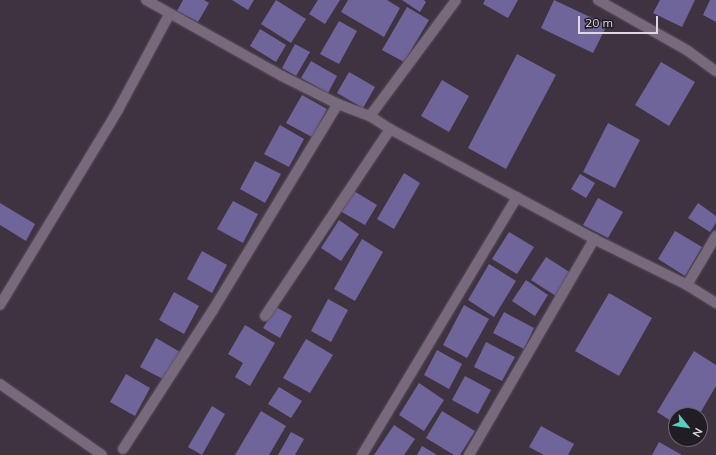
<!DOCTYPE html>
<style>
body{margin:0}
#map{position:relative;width:716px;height:455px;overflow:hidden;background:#3f3342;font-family:Mulish,sans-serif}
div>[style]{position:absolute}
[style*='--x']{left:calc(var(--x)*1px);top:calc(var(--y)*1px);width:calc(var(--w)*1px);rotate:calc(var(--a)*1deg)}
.building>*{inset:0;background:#6f659b}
.roads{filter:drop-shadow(0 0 1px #5a4f5d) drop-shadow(0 0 1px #5a4f5d)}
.service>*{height:10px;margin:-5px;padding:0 5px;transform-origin:5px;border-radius:5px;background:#786a7c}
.minor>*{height:10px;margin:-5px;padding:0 5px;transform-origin:5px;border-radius:5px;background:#786a7c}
span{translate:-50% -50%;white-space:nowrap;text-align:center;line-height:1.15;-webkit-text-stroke:3px #221d24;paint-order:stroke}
.north{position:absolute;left:668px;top:407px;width:40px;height:40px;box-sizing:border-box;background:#221d24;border:1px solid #6e6870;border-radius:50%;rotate:120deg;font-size:11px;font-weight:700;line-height:16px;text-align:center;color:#dfd8e1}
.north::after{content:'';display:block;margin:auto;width:14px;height:18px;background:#58cec0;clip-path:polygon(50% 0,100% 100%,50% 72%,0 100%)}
.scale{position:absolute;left:578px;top:16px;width:80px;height:18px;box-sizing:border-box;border:2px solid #dfd8e1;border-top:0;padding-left:5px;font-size:12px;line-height:14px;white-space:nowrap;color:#dfd8e1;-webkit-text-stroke:3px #221d24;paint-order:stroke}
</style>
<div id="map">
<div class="building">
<i style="clip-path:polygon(183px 0,204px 0,209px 3px,198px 22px,177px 11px)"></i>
<i style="clip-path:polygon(232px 0,254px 0,248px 10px)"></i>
<i style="clip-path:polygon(276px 0,306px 19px,291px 43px,261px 24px)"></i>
<i style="clip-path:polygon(318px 0,340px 0,325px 24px,309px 14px)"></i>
<i style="clip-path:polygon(348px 0,387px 0,400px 8px,384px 37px,341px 12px)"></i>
<i style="clip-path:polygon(402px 0,424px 0,426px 2px,420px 12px)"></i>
<i style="clip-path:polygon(485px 0,518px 0,508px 18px,483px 4px)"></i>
<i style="clip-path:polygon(554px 0,607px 25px,593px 53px,541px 28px)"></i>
<i style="clip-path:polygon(660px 0,695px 0,682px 27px,653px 13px)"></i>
<i style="clip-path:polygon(710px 0,716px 0,716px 22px,703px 15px)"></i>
<i style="clip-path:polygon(407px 7px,429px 20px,404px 62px,382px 50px)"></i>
<i style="clip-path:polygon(339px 21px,357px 31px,339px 64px,320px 54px)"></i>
<i style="clip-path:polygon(260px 29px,286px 45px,276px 62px,250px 46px)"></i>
<i style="clip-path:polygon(295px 44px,310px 52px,296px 76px,282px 68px)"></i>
<i style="clip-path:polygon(517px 54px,556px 75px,506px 169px,468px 148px)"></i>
<i style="clip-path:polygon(311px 61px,337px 76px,328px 93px,301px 78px)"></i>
<i style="clip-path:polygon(661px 62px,695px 82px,669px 126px,635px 105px)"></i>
<i style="clip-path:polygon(349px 72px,375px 87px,363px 108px,337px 93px)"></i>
<i style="clip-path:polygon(442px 80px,469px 96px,449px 132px,421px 116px)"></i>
<i style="clip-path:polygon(302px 95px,327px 109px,312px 137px,286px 123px)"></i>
<i style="clip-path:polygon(608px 123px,640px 140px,615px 188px,583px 172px)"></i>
<i style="clip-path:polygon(280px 125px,304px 139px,289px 167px,264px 154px)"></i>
<i style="clip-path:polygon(255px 161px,281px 174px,265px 203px,240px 189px)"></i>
<i style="clip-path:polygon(404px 173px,420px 183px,394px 229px,377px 219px)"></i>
<i style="clip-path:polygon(580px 174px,595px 183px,586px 198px,571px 189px)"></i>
<i style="clip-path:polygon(352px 190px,377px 205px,365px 225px,340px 211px)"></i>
<i style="clip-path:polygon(598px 198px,623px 212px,608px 238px,583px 225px)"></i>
<i style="clip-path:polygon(233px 201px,258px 214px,243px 243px,217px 229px)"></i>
<i style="clip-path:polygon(0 203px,35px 224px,26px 241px,0 225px)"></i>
<i style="clip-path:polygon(698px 203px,716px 216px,716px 223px,710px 232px,688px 218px)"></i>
<i style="clip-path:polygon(339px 220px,359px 234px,341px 261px,321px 248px)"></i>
<i style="clip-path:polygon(675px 231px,702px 247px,685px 276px,658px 259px)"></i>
<i style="clip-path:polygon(509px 232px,534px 247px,517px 274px,492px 259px)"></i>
<i style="clip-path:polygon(362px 239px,383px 252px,355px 301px,334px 289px)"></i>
<i style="clip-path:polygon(202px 251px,227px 265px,212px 293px,187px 279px)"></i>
<i style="clip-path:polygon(546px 257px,571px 273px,556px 296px,531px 280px)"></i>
<i style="clip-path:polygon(489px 264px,516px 281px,494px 317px,468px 300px)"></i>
<i style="clip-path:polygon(526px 280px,548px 295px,535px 316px,512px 301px)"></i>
<i style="clip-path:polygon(174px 292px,199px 306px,184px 334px,159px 320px)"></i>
<i style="clip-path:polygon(609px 293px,652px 318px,619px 376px,575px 351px)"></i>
<i style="clip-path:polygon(328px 299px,348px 310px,331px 342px,311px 331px)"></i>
<i style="clip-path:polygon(464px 305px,489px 319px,467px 358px,443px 345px)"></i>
<i style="clip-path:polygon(276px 307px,292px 316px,280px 338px,263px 328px)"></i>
<i style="clip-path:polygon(504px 312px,534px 328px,524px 349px,493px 333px)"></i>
<i style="clip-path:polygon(245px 325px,275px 343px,250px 386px,235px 377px,243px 363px,228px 354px)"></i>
<i style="clip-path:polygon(156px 338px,180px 352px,165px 380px,140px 367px)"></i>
<i style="clip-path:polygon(306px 339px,333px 355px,310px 393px,283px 378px)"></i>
<i style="clip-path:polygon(486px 342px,515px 357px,502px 381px,474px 367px)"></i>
<i style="clip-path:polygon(437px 350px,462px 364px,449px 389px,424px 375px)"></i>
<i style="clip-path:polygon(694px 351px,716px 365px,716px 386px,699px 415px,676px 415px,676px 424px,657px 412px)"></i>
<i style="clip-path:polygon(126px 374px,150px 388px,135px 416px,110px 402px)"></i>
<i style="clip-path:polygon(465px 376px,491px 390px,478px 414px,452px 400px)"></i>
<i style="clip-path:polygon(419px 383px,444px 400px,424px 431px,399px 415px)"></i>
<i style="clip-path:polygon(279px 387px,302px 401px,291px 418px,268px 404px)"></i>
<i style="clip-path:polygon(212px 406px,225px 414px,202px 455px,188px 447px)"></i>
<i style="clip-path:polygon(261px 411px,286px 426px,269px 455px,235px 455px)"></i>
<i style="clip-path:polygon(442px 411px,475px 431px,460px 455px,454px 455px,426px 438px)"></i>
<i style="clip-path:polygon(394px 425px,415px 439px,404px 455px,374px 455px)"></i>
<i style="clip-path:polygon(541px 426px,574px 444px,568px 455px,544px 455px,529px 447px)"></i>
<i style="clip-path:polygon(291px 432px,304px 439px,295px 455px,278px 455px)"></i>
<i style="clip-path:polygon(659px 442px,682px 455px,652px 455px)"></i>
<i style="clip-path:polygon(422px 446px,437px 455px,417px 455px)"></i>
</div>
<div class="roads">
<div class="service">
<i style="--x:0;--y:384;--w:124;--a:34.8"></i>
</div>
<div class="minor">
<i style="--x:146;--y:0;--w:156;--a:29.2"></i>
<i style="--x:282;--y:76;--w:63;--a:26.6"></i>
<i style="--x:338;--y:104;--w:34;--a:21"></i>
<i style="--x:370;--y:116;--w:24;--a:33"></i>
<i style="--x:390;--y:129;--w:232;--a:28.3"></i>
<i style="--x:594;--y:239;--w:104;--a:26.3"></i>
<i style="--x:687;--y:285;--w:34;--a:32"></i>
<i style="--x:598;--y:0;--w:103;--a:29.5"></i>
<i style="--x:688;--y:51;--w:34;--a:36"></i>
<i style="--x:370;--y:116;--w:144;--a:-53.4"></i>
<i style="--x:687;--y:285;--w:57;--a:-59.4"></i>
<i style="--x:0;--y:305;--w:228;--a:-58.8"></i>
<i style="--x:118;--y:110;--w:108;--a:-61.8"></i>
<i style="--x:265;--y:316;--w:225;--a:-56.2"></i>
<i style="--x:123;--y:449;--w:166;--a:-57.1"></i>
<i style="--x:213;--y:310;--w:241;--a:-58.8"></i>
<i style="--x:362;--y:455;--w:301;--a:-59"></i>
<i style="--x:469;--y:455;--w:250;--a:-59.9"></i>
</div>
</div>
<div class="north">N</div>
<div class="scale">20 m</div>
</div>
